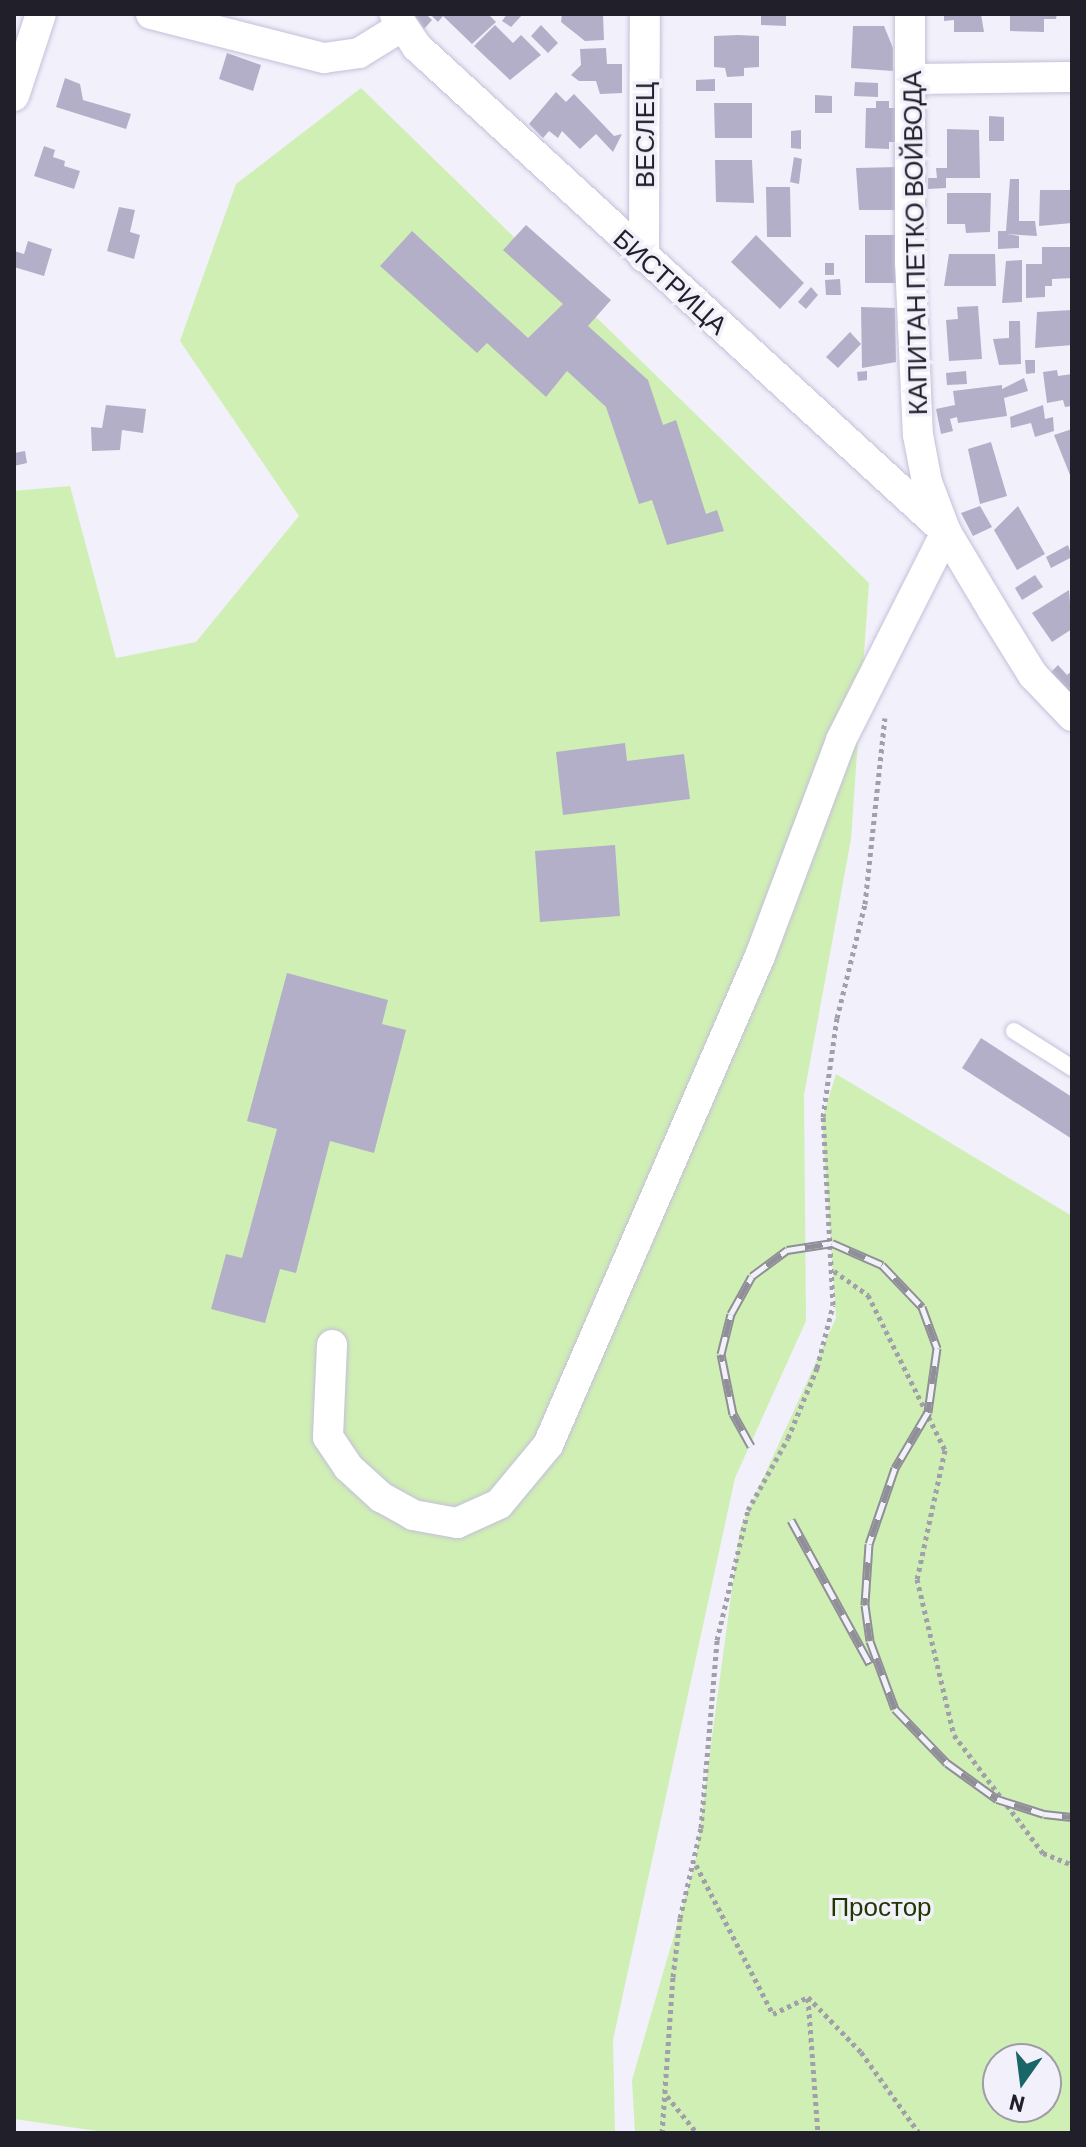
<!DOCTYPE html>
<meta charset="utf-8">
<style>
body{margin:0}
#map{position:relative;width:1086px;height:2147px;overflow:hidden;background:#f2f0fb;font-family:Barlow,sans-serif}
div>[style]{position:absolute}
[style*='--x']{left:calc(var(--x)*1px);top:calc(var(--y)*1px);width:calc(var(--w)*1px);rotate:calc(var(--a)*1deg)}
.green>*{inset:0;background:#d0efb4}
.building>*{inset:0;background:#b3afc8}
.path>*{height:5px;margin-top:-2.5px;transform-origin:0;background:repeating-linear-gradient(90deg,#a19fa9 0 4px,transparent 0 8px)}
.roads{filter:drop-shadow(0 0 2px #c4c0d9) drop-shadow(0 0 2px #c4c0d9)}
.lane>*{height:16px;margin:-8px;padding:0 8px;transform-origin:8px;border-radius:8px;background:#fff}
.street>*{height:30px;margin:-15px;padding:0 15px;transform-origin:15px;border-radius:15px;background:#fff}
.rail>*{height:9px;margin-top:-4.5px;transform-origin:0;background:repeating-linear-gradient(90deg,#f2f0fb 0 18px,#908e99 0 36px);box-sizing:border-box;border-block:2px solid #908e99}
.path-bridge>*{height:5px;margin-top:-2.5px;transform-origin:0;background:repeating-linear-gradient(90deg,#a19fa9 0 4px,transparent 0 8px)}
span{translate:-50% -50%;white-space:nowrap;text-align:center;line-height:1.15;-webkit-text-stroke:7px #f2f0fb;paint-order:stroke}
.street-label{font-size:26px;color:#211f29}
.park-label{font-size:26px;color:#203700}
.frame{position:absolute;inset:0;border:16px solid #211f29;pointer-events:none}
.north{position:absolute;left:982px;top:2043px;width:80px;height:80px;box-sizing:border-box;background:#f2f0fb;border:2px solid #9e9ca7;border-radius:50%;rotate:194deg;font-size:22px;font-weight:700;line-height:32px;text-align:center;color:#211f29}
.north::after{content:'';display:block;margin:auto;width:28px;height:36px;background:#186667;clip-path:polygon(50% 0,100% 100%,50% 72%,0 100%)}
</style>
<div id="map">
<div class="green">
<i style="clip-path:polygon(361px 88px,869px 583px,851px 839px,804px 1095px,806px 1321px,735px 1478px,613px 2040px,615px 2133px,111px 2133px,14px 2119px,14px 491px,70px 486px,116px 658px,196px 642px,299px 516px,180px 341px,236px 184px)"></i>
<i style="clip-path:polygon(evenodd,836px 1074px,1072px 1216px,1072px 2133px,635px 2133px,632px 2080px,695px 1863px,740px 1529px,836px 1318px,822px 1119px,836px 1074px,998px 2059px,1046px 2059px,1046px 2107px,998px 2107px,998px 2059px)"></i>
</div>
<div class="building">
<i style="clip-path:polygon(414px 14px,426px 14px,432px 20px,424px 29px)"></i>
<i style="clip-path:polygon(430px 14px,488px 14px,496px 22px,472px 44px,443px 16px,438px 22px)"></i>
<i style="clip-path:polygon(507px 14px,523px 14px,511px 27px,502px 21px)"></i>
<i style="clip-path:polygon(562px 14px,603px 14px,604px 40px,585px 41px,561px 22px)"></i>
<i style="clip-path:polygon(761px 14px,786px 14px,786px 26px,761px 25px)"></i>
<i style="clip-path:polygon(944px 14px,981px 14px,984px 32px,954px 32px,954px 20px,944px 21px)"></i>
<i style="clip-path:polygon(1010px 14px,1057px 14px,1056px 19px,1044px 19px,1044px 32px,1010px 31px)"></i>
<i style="clip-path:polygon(495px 25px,513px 43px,521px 35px,541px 55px,510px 80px,474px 46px)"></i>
<i style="clip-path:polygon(541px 25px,558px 43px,548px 53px,531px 36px)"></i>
<i style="clip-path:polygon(853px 26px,884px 26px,893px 48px,893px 71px,851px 68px)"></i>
<i style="clip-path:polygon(738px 35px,759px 36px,759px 67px,744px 68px,744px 76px,727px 77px,725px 68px,714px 67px,714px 36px)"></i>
<i style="clip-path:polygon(606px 48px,607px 64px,622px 64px,622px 93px,600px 94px,596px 81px,579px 81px,571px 75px,581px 65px,580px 49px)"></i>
<i style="clip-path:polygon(227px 53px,261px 65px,253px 91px,219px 79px)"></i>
<i style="clip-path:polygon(65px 78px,80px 84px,83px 100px,131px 114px,126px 129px,56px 107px)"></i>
<i style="clip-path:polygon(715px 79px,715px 91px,696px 91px,696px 80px)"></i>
<i style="clip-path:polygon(855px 82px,878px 83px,878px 97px,854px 96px)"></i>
<i style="clip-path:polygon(556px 92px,566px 102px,574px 94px,614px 136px,622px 134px,613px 152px,596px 134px,580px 149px,562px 131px,558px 138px,549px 131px,543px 138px,529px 124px)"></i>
<i style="clip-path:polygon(815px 95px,832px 96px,832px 113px,815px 113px)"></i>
<i style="clip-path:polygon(876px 101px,889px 101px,889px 108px,898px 108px,898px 142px,889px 142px,889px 149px,865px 148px,866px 108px,876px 108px)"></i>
<i style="clip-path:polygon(714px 103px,752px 103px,752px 138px,715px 138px)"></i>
<i style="clip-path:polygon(989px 116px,1004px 117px,1004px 141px,989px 141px)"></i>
<i style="clip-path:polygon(947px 129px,979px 130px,980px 178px,946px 178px,946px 188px,928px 189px,928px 178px,937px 178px,936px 168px,947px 168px)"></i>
<i style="clip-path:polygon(801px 130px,801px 149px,791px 148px,791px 131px)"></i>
<i style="clip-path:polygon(44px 146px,55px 150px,53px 157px,65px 161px,64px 166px,80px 171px,74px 189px,34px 176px)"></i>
<i style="clip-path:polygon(794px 157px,802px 159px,799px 184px,790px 182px)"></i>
<i style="clip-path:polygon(715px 160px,752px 160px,754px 203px,716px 202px)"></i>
<i style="clip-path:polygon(898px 167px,898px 210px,859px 210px,856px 168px)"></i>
<i style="clip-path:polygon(1010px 179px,1019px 179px,1019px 221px,1035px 221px,1037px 236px,1006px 234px,1019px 236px,1019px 248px,998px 249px,998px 231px,1006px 231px)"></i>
<i style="clip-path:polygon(766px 187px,790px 187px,791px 237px,767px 237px)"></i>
<i style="clip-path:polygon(1040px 190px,1072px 190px,1072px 223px,1039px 226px)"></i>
<i style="clip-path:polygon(947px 193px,991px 193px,990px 232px,966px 233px,965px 224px,947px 224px)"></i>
<i style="clip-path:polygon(119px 207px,135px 210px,130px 232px,140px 235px,134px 259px,107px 251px)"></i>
<i style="clip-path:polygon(526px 225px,611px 300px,588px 326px,648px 380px,663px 425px,676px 420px,706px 514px,717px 510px,724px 531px,667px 545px,652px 500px,639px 504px,606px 407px,567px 371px,546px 397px,487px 343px,477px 353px,380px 266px,412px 231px,528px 338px,563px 304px,503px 250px)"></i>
<i style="clip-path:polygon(756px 235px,804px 283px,780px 309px,731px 262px)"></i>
<i style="clip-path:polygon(865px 235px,898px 235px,898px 283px,865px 283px)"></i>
<i style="clip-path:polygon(28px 241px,52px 249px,44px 276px,14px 267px,14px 251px,24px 254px)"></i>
<i style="clip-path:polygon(1042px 247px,1072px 247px,1072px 278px,1052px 279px,1052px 286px,1045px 286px,1045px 297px,1026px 298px,1026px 264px,1042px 264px)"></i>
<i style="clip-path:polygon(949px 254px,995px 254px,996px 286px,944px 286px)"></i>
<i style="clip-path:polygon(1022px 260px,1022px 302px,1002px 303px,1006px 261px)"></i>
<i style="clip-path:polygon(825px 263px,834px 263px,834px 275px,825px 275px)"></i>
<i style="clip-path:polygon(840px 279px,841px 295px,826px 295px,825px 280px)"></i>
<i style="clip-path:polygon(811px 287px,818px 295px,806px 309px,798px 302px)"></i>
<i style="clip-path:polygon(978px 306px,982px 359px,949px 361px,946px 320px,958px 319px,957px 307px)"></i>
<i style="clip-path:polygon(861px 307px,895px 308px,896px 362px,862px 368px)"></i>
<i style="clip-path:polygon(1072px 310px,1072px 345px,1035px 348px,1037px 312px)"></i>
<i style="clip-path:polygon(1009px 321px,1020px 321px,1021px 364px,999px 365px,993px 339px,1009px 338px)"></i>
<i style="clip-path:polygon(850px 332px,861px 344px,838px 368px,826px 357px)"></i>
<i style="clip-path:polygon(1025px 360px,1035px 360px,1035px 373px,1026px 374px)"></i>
<i style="clip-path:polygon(1057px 370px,1058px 376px,1072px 374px,1072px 406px,1065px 407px,1063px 400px,1047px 403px,1043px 372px)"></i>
<i style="clip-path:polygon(867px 371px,867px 380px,858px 381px,857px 372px)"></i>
<i style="clip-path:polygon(966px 371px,967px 384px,947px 385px,946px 373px)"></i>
<i style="clip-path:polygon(1024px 378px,1028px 391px,1004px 398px,1007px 416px,958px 423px,957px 417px,950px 419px,953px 431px,941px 434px,936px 409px,955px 405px,953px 391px,1002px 385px,1002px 389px)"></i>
<i style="clip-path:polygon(106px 405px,146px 409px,143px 433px,122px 430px,120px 450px,92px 451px,91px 427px,102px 428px)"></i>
<i style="clip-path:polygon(1043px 405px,1045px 419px,1053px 417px,1054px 431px,1035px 437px,1031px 423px,1011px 428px,1010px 417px)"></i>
<i style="clip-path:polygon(1072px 429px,1072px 480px,1054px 435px)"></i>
<i style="clip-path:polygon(991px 442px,1007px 496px,980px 504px,968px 449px)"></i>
<i style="clip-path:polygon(25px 451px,27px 463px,14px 466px,14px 453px)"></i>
<i style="clip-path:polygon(980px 506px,992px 527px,973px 536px,961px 513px)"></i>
<i style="clip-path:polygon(1018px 506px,1045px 554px,1017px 570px,994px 530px)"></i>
<i style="clip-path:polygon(1068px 545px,1072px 557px,1051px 568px,1046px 557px)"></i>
<i style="clip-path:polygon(1035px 575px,1043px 587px,1022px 600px,1015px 588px)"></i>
<i style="clip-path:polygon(1069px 590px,1072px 629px,1052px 642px,1032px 613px)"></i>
<i style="clip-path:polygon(1058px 665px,1067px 675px,1072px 671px,1072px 695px,1051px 672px)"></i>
<i style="clip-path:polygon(625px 743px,627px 761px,684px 754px,690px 799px,563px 815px,556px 752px)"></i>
<i style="clip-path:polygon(615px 845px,620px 916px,540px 922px,535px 851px)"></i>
<i style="clip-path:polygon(287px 973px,388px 1000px,382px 1024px,406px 1030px,374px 1153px,330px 1141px,296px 1273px,280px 1269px,265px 1323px,211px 1309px,226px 1254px,242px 1258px,277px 1129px,247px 1121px)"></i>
<i style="clip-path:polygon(981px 1038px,1072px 1097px,1072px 1139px,962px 1068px)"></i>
</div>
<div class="path">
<i style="--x:834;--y:1271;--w:42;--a:35.2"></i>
<i style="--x:868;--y:1295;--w:173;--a:63.6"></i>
<i style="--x:945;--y:1450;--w:132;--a:102.2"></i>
<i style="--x:917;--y:1579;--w:160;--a:76.7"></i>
<i style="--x:954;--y:1735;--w:148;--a:53"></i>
<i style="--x:1043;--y:1853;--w:31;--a:22"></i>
<i style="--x:788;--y:1438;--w:76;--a:-67.5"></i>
<i style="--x:817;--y:1368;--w:65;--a:-75.7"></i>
<i style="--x:833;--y:1305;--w:188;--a:-93"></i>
<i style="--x:823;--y:1117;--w:100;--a:-82"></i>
<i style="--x:837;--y:1018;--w:117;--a:-76.2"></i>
<i style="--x:865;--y:904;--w:187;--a:-83.9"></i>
<i style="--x:696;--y:1865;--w:168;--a:62.7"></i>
<i style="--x:773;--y:2014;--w:39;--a:-26"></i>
<i style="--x:808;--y:1997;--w:76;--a:46.1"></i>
<i style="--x:861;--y:2052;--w:100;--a:54.4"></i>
<i style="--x:808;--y:1998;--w:135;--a:85.8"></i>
<i style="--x:667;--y:2096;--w:48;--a:51"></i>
<i style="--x:662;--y:2133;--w:156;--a:-86"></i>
<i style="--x:673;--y:1977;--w:59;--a:-83.2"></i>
<i style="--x:680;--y:1918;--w:92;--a:-76.9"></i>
<i style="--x:701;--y:1828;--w:189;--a:-85.1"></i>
<i style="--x:717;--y:1640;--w:134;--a:-76.6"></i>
</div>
<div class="roads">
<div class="lane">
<i style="--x:1014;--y:1031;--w:69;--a:32.5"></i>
</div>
<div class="street">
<i style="--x:151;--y:14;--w:179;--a:14.3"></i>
<i style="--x:324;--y:58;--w:35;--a:-8"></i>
<i style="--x:359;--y:53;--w:49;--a:-31.8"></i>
<i style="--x:910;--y:14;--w:247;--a:90"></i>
<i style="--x:910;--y:261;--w:174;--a:87.4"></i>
<i style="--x:918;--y:435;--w:48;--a:79.2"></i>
<i style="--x:927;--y:482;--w:53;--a:69.2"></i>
<i style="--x:946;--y:532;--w:90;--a:59.1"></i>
<i style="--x:992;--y:609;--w:78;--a:58.2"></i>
<i style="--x:1033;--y:675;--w:57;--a:46.4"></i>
<i style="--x:911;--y:79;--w:161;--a:-0.7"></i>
<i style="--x:14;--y:96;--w:86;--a:-71.8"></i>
<i style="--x:644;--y:257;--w:243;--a:-89.8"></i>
<i style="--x:332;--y:1345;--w:92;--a:92.5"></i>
<i style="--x:328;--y:1437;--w:36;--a:56"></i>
<i style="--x:348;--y:1467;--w:45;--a:42.3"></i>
<i style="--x:381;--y:1497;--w:37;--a:29"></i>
<i style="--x:413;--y:1515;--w:45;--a:10.3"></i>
<i style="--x:457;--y:1523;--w:46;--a:-24.3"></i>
<i style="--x:499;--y:1504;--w:77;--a:-50.3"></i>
<i style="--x:548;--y:1445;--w:533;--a:-66.56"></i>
<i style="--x:760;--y:956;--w:231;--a:-69.4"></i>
<i style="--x:841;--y:740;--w:233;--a:-63.2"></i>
<i style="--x:946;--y:532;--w:718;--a:-137.48"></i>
<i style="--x:417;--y:47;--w:40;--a:-124"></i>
</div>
</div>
<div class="rail">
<i style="--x:751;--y:1446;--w:37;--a:-119"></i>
<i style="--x:733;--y:1414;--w:61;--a:-101.3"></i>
<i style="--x:721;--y:1354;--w:41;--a:-76"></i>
<i style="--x:731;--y:1314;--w:43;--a:-61.1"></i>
<i style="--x:752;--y:1276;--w:44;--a:-36.6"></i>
<i style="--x:787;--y:1250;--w:46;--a:-8.8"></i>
<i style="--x:832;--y:1243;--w:55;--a:23.7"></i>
<i style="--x:882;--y:1265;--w:58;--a:46.4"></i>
<i style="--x:922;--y:1307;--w:44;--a:69.9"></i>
<i style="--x:937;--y:1348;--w:65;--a:98"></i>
<i style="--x:928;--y:1412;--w:65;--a:120.5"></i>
<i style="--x:895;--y:1468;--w:80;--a:108.9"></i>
<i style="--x:869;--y:1544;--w:61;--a:93.8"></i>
<i style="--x:865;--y:1605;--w:36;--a:82"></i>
<i style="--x:870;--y:1641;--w:72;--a:69.8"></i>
<i style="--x:895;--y:1709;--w:75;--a:46.1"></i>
<i style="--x:947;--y:1763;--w:62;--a:35.8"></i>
<i style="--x:997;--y:1799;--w:49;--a:17.7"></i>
<i style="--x:1044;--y:1814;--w:28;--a:6"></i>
<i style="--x:791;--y:1520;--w:164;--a:61.3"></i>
</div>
<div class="path-bridge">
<i style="--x:748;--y:1510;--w:82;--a:-60.9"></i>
</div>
<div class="street-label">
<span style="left:644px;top:135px;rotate:-90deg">ВЕСЛЕЦ</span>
<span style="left:914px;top:243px;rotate:-91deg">КАПИТАН ПЕТКО ВОЙВОДА</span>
<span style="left:671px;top:281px;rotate:42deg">БИСТРИЦА</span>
</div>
<div class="park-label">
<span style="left:881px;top:1906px">Простор</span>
</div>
<div class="frame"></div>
<div class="north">N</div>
</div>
